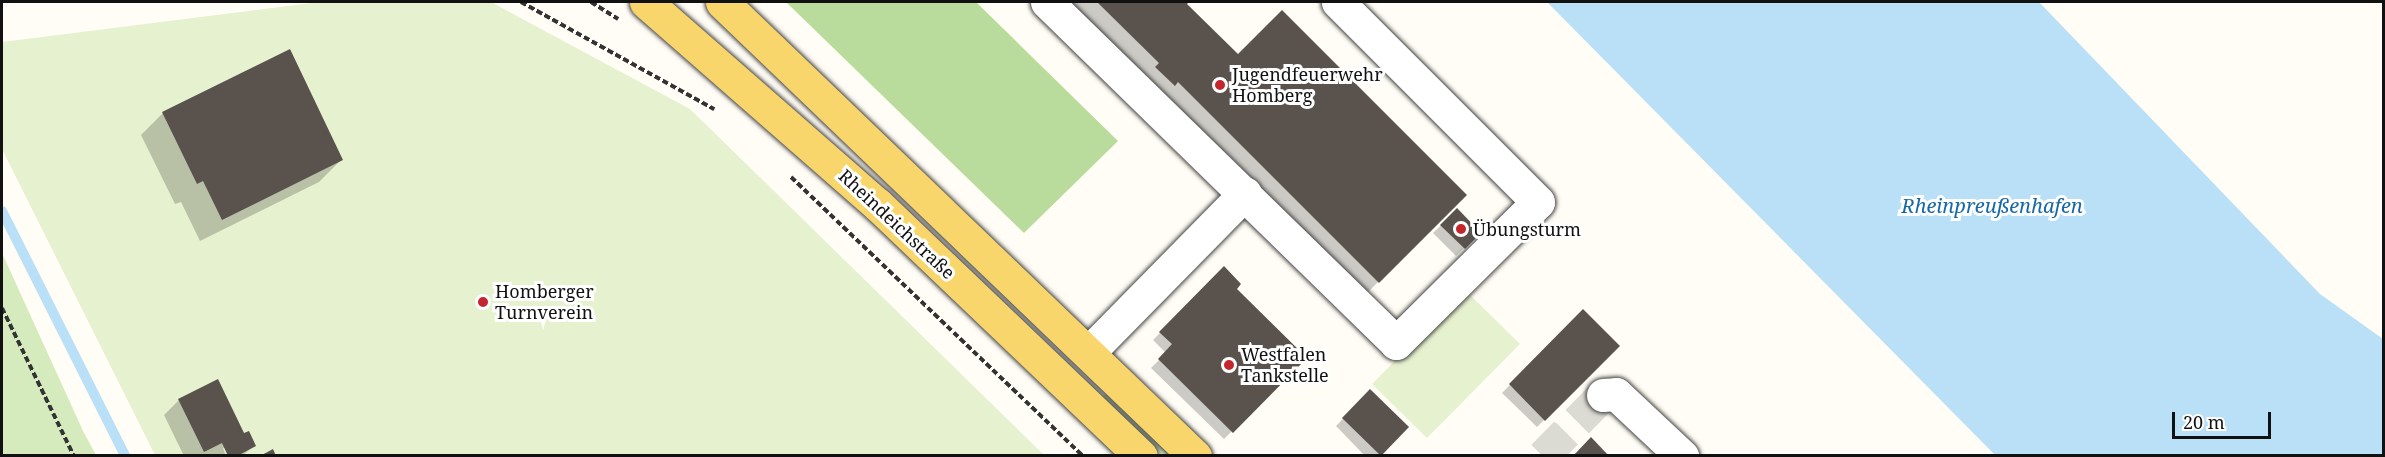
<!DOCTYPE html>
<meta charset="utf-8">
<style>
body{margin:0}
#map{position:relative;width:2385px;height:457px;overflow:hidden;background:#fffdf5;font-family:"Noto Serif",serif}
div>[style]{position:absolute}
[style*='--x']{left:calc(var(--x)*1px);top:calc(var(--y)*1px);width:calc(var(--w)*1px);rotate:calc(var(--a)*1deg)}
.green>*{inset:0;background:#d5ebbd}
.forest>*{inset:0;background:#b9dc9c}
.pitch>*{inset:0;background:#e6f2cf}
.water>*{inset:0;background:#b9e0f7}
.shadow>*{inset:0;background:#0003}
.stream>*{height:10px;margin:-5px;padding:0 5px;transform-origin:5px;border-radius:5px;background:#b9e0f7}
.building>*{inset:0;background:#5a524d}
.minor-tunnel>*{height:33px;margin-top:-16.5px;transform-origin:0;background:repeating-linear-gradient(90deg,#dbdad3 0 33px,transparent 0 49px)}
.path>*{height:4px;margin-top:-2px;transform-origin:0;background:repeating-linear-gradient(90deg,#333 0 6px,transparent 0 9px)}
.roads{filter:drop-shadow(0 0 2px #444) drop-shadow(0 0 2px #444)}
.minor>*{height:33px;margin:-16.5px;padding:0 16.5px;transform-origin:16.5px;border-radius:16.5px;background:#fff}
.major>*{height:33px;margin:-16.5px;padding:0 16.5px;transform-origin:16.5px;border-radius:16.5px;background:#f9d66b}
.dots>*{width:16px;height:16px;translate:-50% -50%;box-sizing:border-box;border:3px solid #fff;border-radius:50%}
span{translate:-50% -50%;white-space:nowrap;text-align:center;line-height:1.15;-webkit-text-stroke:6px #fff;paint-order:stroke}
.poi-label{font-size:18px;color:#111}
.left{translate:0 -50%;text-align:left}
.street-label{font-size:18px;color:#111}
.water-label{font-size:20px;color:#1768a6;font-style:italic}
.frame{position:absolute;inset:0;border:3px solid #111;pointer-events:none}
.scale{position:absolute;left:2172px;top:412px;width:99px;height:27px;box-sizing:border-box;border:3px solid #111;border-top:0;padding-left:8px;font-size:18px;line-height:21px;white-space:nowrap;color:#111;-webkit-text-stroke:4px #fff;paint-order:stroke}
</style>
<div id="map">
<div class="green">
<i style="clip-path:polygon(2px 253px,84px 433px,96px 455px,2px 455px)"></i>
<i style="clip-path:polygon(1106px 393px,1170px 455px,1162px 455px,1103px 398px)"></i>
</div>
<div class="forest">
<i style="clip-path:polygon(786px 2px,976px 2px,1118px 141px,1024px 233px)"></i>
</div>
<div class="pitch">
<i style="clip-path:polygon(320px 2px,491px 2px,690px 109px,1044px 455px,155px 455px,2px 149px,2px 42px)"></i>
<i style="clip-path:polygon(1465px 290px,1520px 344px,1427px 438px,1372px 384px)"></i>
</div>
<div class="water">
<i style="clip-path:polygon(1547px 2px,2039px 2px,2320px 294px,2383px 339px,2383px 455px,1995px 455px)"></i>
</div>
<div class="shadow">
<i style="clip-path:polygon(1054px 2px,1187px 2px,1185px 4px,1238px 56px,1465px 195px,1357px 303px)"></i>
<i style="clip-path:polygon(163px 113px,341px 160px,319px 182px,200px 241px,181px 202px,175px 204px,141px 135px)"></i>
<i style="clip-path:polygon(1457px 210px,1479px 233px,1456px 256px,1433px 233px)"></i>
<i style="clip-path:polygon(1224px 268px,1234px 289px,1305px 358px,1224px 439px,1151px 368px,1166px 353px,1153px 340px)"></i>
<i style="clip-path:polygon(1583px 311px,1618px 346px,1537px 427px,1502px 393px)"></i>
<i style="clip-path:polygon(1370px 391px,1406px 427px,1379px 456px,1365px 456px,1336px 426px)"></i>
<i style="clip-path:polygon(179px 400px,242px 432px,255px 445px,242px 456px,230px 456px,226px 448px,223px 448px,226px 456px,184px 456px,164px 415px)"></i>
</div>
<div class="stream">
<i style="--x:2;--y:211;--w:274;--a:63.3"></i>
</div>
<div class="building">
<i style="clip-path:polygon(1097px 2px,1189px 2px,1187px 4px,1238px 54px,1282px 10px,1467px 195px,1379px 283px,1178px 82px,1175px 86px,1155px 67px,1159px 63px)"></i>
<i style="clip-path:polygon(290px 49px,343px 160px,222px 220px,203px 181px,197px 184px,162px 112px)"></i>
<i style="clip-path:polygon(1457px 208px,1481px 233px,1465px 249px,1440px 225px)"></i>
<i style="clip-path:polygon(1224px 266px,1241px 284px,1237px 289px,1307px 358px,1233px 433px,1158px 359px,1172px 344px,1159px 332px)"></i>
<i style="clip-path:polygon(1583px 309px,1620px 346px,1545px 421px,1509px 384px)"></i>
<i style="clip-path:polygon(218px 379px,244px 433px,249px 431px,256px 446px,237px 456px,228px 456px,222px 443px,204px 452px,178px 399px)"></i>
<i style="clip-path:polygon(1370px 389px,1409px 427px,1381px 456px,1342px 418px)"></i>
<i style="clip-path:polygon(1591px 437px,1609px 456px,1573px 456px)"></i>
<i style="clip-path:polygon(273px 449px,276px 456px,260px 456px)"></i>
</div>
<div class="minor-tunnel">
<i style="--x:1543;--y:456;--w:86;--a:-45.5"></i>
</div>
<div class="path">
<i style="--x:521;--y:2;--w:221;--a:29"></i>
<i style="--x:591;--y:2;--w:32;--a:32"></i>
<i style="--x:791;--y:177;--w:404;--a:43.7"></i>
<i style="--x:2;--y:308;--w:165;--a:64.1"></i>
</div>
<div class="roads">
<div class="minor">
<i style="--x:1047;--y:2;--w:488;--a:44.3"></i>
<i style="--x:1396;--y:343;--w:200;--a:-44.8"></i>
<i style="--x:1538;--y:202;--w:283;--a:-135"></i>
<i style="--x:1088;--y:353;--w:224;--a:-45.5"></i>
<i style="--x:1603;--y:395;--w:13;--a:-4"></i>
<i style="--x:1616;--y:394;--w:91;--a:43.2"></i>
</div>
<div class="major">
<i style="--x:646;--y:2;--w:307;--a:41.2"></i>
<i style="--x:877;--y:204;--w:365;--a:43.7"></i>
<i style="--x:722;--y:2;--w:656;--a:43.83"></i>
</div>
</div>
<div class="dots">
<i style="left:1220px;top:85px;background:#c4262e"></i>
<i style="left:1461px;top:229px;background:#c4262e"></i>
<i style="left:483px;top:302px;background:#c4262e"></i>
<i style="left:1229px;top:365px;background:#c4262e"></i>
</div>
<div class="poi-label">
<span class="left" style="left:1232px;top:85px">Jugendfeuerwehr<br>Homberg</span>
<span class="left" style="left:1473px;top:229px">Übungsturm</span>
<span class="left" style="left:495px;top:302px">Homberger<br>Turnverein</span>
<span class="left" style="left:1241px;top:365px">Westfalen<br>Tankstelle</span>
</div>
<div class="street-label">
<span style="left:897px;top:224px;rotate:43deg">Rheindeichstraße</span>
</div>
<div class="water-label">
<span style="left:1992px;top:205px">Rheinpreußenhafen</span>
</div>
<div class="frame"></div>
<div class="scale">20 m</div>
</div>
